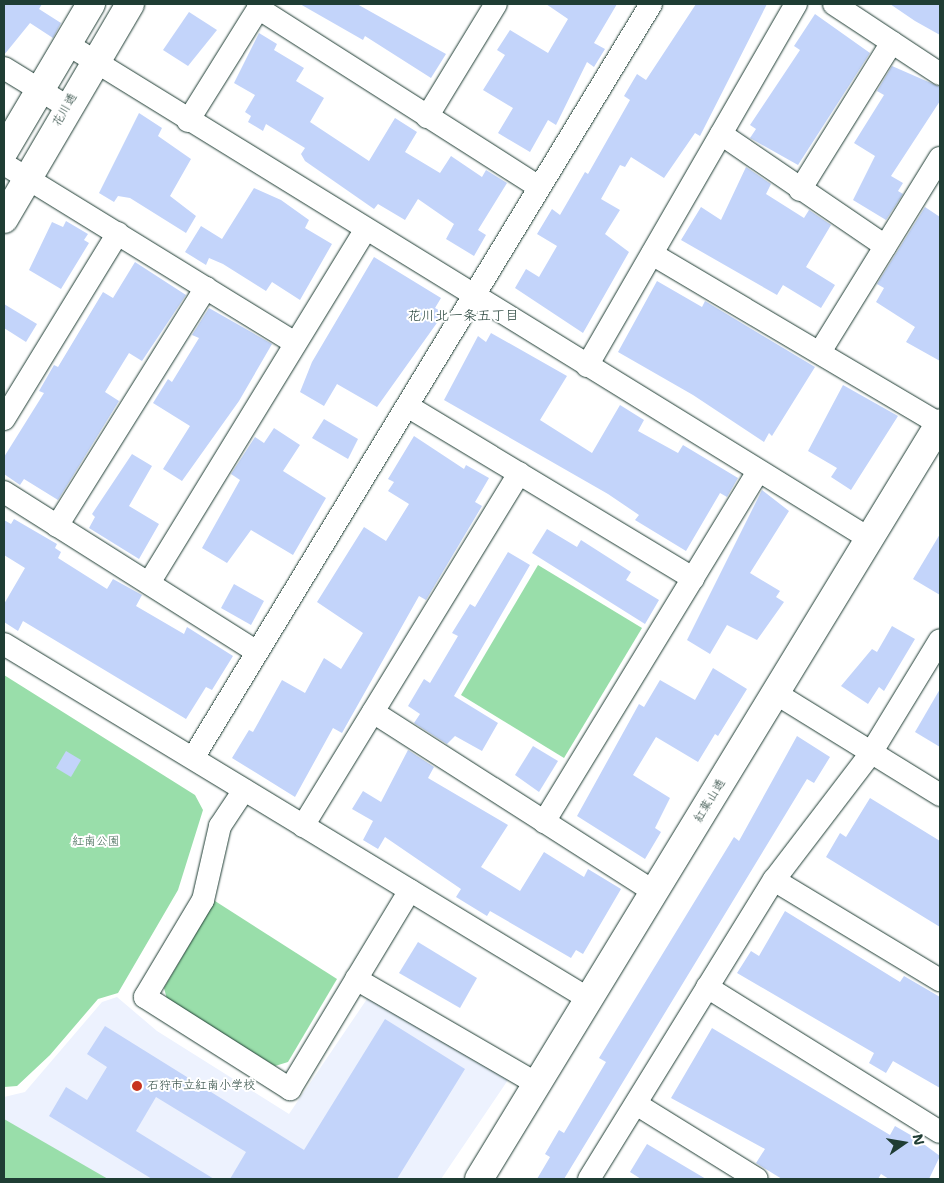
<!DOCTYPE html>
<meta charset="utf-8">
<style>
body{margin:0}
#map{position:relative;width:944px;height:1183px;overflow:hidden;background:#fff;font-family:"Shantell Sans","Klee One",sans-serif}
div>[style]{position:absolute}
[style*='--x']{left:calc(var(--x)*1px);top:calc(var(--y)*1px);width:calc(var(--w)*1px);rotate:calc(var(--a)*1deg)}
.built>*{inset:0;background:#edf2fe}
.green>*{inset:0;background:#99deaa}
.building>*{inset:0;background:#c3d4fa}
.roads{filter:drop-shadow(0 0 1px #1f3d34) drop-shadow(0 0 1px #1f3d34)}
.street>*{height:22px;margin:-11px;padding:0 11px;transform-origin:11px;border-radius:11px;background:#fff}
.secondary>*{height:28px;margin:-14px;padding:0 14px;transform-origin:14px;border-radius:14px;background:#fff}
.dots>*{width:14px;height:14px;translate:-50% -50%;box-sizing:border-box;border:2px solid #fff;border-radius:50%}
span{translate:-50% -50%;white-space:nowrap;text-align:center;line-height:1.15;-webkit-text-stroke:4px #fff;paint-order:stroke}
.street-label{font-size:12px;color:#1f3d34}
.park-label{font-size:12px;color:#3e6552}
.poi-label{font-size:12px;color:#1f3d34}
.left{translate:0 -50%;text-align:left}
.neighbourhood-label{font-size:14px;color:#1f3d34}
.frame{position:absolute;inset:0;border:5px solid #1f3d34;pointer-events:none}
.north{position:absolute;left:879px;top:1118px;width:50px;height:50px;-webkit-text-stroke:4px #fff;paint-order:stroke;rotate:77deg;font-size:14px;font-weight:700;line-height:20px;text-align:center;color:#1f3d34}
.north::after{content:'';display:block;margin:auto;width:18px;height:22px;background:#1f3d34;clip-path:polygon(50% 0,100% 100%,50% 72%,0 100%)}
</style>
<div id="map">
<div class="built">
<i style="clip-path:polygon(369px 996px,508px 1080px,441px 1179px,4px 1179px,4px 1097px,25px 1092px,102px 1002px,117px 997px,157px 1031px,289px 1114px)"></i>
</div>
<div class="green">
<i style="clip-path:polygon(538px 565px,642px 628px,564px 758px,461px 695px)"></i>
<i style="clip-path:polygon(4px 675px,195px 795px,203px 810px,178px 890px,118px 993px,98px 999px,50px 1055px,17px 1086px,4px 1087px)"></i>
<i style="clip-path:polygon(215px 901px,337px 979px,288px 1062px,275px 1066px,167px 999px,164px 988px)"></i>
<i style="clip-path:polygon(4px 1119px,108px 1179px,4px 1179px)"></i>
</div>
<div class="building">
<i style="clip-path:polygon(4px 4px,42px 4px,39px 9px,61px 23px,53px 38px,30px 23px,4px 55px)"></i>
<i style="clip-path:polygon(300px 4px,357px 4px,446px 54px,431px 78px,365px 36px,363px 40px)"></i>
<i style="clip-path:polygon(546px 4px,617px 4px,594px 43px,605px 49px,594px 67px,587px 62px,556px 125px,548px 120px,530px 152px,498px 133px,513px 108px,483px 90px,505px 55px,497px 50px,510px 30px,548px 53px,568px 19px)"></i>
<i style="clip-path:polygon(696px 4px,767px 4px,700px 136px,695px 133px,664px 178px,631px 157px,625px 167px,620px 165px,601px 199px,620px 210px,605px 234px,629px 252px,583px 333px,515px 288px,526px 269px,539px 277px,557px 246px,537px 234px,552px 209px,560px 215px,585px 172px,588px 174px,630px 100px,624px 96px,637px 74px,646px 80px)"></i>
<i style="clip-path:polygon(890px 4px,940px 4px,940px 35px,915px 21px)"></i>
<i style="clip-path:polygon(189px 12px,217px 30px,188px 66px,163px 50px)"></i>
<i style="clip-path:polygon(815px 14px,870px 53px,798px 165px,750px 138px,756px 129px,750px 125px,800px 50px,794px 46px)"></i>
<i style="clip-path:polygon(259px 33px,277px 44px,274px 50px,304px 68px,296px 81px,324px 98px,310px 122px,369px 161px,395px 118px,417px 132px,405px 152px,440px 173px,451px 156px,482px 177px,486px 170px,507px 183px,478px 230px,486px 235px,474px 256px,446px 239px,454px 224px,418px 199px,405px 220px,378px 204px,374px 209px,305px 161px,301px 154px,305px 148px,266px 124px,263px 131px,248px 122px,251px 116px,245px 112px,255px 95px,234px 83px)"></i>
<i style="clip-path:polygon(892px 66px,940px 87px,940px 101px,891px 176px,903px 183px,898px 191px,903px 194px,886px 220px,853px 200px,875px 156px,854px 143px,884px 95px,877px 91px)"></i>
<i style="clip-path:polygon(139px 113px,162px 128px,158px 136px,191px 159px,170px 196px,196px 216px,186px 233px,130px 198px,118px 196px,114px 202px,99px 193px)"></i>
<i style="clip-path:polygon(746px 167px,771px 184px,766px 194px,804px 218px,809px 210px,831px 225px,806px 267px,835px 285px,821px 308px,783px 285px,777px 295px,681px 240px,701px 207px,721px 220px)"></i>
<i style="clip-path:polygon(254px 188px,281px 200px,309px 220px,305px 228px,332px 244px,300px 300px,272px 282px,266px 291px,223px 264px,209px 258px,206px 265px,185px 252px,201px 226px,222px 239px)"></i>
<i style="clip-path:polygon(925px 207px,940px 217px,940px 361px,906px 342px,915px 327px,876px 302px,884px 288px,877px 284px)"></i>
<i style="clip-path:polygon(66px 221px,88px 234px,84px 240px,89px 243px,61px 289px,29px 270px,52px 222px,63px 227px)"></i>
<i style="clip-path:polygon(374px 257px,441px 298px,435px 308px,444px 313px,377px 407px,337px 384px,324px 406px,300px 392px,312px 362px)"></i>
<i style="clip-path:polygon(135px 262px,186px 295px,142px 361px,129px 353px,105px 392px,119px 401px,58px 500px,24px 479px,20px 485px,4px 474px,4px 457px,44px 393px,39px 391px,54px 365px,58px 367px,103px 292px,113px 298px)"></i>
<i style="clip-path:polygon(657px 281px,702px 307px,705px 301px,815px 367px,772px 436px,769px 433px,764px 442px,693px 395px,618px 352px)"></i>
<i style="clip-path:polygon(4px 304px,37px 324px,26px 342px,4px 328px)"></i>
<i style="clip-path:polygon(209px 308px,272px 344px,239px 401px,182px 481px,163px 469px,190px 426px,153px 403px,168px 379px,172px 382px,199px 338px,192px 335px)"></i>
<i style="clip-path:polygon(491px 333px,567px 376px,540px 420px,592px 453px,620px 405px,644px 420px,638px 431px,678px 453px,683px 445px,738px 478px,727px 497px,720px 493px,686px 551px,635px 520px,639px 515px,608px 494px,444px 400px,478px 336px,486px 342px)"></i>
<i style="clip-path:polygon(843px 385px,898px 416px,851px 490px,831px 477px,837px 468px,808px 451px)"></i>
<i style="clip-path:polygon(324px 419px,358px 439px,348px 459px,312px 438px)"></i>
<i style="clip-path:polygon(274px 428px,300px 445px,283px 471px,326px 498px,293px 555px,251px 530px,227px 563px,202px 548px,240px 480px,231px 474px,255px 437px,264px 443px)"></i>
<i style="clip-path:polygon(414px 436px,464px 469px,466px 465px,489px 478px,475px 502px,482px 506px,426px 600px,419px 596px,342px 733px,333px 728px,295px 797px,232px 758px,249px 730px,253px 732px,282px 680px,305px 693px,324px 658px,341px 669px,363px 633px,317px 602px,364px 527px,386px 541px,409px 504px,388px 491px,394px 482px,388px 479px)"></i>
<i style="clip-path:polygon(132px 454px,152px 466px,129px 506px,159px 524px,139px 559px,89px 528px,95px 517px,92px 514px)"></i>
<i style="clip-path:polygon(762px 490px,789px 511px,750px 573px,780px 591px,776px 597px,784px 602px,757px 640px,727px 625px,710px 654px,687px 640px)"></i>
<i style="clip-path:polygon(14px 519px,57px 544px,55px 548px,61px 552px,58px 558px,107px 589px,113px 579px,142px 595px,136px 606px,184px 634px,187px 627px,233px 656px,212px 690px,206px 687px,186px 719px,23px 621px,18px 631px,4px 622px,4px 604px,25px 568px,4px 555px,4px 520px,11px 524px)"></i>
<i style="clip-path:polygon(547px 529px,577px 547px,581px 540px,631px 572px,626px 580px,659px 600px,645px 624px,532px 553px)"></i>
<i style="clip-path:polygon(940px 534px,940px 595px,913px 579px)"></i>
<i style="clip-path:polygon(508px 552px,530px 565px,454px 696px,498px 723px,482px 751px,455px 736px,447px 744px,414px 723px,420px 714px,408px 706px,424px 679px,430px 683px,458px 636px,452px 633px,470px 604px,475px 607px)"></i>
<i style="clip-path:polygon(234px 584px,264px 601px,251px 625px,221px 608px)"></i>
<i style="clip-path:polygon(892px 626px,915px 639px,884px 691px,879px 687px,868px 704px,841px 686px,872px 649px,877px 652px)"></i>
<i style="clip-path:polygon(713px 668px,747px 689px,718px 736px,715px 734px,698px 762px,656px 737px,633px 775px,670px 798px,655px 828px,661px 832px,645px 859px,577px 816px,639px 704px,644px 707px,660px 680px,695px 700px)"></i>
<i style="clip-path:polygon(940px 689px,940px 747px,915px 732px)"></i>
<i style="clip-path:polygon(797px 736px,830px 757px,814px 783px,807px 779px,564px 1179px,537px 1179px,550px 1157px,545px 1154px,559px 1130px,564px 1133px,606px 1062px,599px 1058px,734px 837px,739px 841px)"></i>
<i style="clip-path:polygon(533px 746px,558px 761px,539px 792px,515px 775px)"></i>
<i style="clip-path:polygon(408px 750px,434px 767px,428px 778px,508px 825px,481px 867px,520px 891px,544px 852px,584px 877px,588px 869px,621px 889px,583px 954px,576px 950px,571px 958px,490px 911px,487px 916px,456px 897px,461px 889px,385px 837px,378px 849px,363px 840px,373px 821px,352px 809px,363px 791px,381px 802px)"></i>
<i style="clip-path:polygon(66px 751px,81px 760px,71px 777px,56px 768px)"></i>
<i style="clip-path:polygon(870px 798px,940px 841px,940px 927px,826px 857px,840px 833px,846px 837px)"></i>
<i style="clip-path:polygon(785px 911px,900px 982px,904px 976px,940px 997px,940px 1088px,893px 1061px,886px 1073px,869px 1063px,874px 1053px,737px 973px,751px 951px,759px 956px)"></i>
<i style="clip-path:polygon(418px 942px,477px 978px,460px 1008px,399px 973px)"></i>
<i style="clip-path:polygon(385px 1019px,465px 1069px,397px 1179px,230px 1179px,246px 1152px,156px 1097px,136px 1131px,214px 1179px,152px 1179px,49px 1116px,66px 1087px,87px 1100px,107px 1067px,87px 1054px,105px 1026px,304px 1150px)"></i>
<i style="clip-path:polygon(712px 1028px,890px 1135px,895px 1126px,914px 1137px,940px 1156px,929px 1179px,889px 1179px,881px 1174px,878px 1179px,782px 1179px,756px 1163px,765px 1149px,671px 1098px)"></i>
<i style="clip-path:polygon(647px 1144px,706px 1179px,641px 1179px,630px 1172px)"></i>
</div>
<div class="roads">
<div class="street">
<i style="--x:834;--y:4;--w:127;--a:33.4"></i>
<i style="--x:258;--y:8;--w:333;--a:32.5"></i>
<i style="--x:67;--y:44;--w:943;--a:31.65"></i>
<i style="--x:4;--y:68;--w:73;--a:31.5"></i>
<i style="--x:427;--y:117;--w:132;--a:-58.6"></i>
<i style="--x:188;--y:121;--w:138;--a:-58"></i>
<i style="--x:721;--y:134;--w:199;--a:34.3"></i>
<i style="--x:4;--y:164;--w:342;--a:31.6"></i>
<i style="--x:800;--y:190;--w:174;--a:-58.1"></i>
<i style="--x:652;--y:254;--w:334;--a:30.6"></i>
<i style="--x:820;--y:352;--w:228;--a:-58.3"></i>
<i style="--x:587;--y:366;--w:418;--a:-60"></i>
<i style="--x:409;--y:407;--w:332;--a:31.1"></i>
<i style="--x:4;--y:419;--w:218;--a:-58.5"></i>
<i style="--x:4;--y:492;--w:299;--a:32.3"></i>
<i style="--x:57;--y:526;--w:281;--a:-58"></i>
<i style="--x:149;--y:583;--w:414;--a:-58.5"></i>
<i style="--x:4;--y:644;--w:684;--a:31.25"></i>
<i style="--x:775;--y:693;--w:194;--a:31.7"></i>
<i style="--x:373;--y:712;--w:334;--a:32.6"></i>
<i style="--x:193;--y:758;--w:882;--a:-58.72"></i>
<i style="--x:244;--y:790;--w:43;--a:123.7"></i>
<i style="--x:220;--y:826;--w:76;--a:102.9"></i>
<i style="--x:203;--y:900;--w:113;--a:120.9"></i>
<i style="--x:145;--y:997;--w:172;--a:32.4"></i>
<i style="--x:290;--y:1089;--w:232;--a:-58.9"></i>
<i style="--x:544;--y:822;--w:411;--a:-58.6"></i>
<i style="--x:303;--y:826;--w:414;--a:-58.5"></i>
<i style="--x:774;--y:880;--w:194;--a:31.1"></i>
<i style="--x:356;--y:979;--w:209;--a:30.1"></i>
<i style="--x:707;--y:987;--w:274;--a:31.9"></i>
<i style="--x:636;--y:1104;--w:142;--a:31.8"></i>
<i style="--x:589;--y:1179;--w:352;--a:-58.3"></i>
<i style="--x:774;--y:880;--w:160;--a:-52.6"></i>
<i style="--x:871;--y:753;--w:132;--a:-58.6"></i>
</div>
<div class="secondary">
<i style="--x:4;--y:151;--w:171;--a:-59.4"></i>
<i style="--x:4;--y:219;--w:249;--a:-59.6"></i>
<i style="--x:479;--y:1179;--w:885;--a:-58.63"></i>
</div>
</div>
<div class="dots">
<i style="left:137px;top:1086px;background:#c8321e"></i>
</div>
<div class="street-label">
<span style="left:65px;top:110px;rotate:-60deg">花川通</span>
<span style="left:710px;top:801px;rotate:-59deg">紅葉山通</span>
</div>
<div class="park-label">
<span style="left:96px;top:842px">紅南公園</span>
</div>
<div class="poi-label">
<span class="left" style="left:147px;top:1086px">石狩市立紅南小学校</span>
</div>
<div class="neighbourhood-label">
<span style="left:463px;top:315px">花川北一条五丁目</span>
</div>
<div class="frame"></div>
<div class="north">N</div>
</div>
